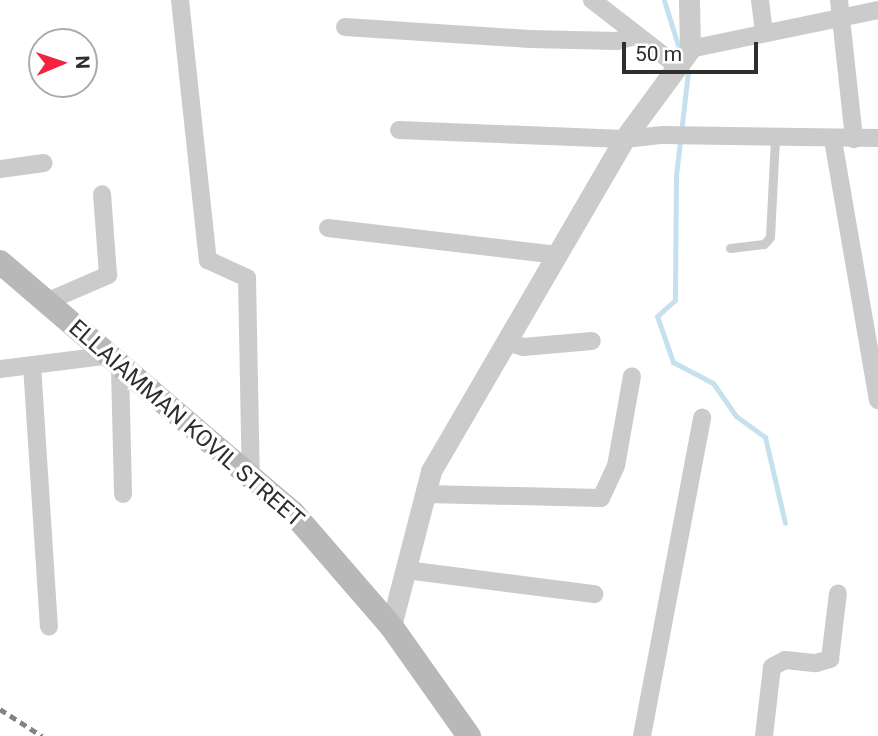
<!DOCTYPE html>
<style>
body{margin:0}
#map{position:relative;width:878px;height:736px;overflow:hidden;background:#fff;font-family:Roboto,sans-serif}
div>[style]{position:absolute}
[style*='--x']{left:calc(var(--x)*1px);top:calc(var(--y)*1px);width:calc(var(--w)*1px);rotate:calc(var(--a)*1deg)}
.stream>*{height:5px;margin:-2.5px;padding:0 2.5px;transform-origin:2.5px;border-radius:2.5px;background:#c5e1ee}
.service>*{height:9px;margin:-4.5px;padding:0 4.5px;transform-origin:4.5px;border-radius:4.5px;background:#cbcbcb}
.minor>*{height:18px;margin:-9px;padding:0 9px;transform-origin:9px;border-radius:9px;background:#cbcbcb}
.tertiary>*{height:21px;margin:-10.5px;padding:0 10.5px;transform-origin:10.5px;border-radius:10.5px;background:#cbcbcb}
.secondary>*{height:24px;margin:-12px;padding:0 12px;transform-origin:12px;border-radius:12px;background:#b8b8b8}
.rail>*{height:5px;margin-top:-2.5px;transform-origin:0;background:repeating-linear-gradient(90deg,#838383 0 7px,transparent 0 12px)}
span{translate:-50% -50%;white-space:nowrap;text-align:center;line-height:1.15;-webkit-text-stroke:7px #fff;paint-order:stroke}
.street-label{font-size:23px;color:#2e2e2e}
.north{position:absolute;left:28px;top:28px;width:70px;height:70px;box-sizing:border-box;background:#fff;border:2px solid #ababab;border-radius:50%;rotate:88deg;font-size:19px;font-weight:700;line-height:28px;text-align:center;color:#2e2e2e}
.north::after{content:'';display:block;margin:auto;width:24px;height:32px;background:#f3233f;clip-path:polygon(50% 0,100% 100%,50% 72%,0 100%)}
.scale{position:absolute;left:622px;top:42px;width:136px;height:32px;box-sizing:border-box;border:4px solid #2e2e2e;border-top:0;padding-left:9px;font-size:21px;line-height:24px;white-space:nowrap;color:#2e2e2e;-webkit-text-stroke:5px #fff;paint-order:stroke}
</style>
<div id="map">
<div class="stream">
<i style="--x:664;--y:0;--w:54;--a:72.9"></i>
<i style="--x:685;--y:65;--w:8;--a:67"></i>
<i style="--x:688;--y:72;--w:105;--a:96.6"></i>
<i style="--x:676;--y:176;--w:124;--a:90.5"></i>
<i style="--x:675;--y:300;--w:24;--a:138"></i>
<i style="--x:657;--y:316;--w:49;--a:70.8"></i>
<i style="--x:673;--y:362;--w:45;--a:27.7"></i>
<i style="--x:713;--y:383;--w:40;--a:55.1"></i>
<i style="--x:736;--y:416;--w:36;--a:36"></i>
<i style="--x:765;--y:437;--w:88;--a:76.9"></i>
</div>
<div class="service">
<i style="--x:730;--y:248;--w:34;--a:-7"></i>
<i style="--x:764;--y:244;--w:9;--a:-49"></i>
<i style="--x:770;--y:237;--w:99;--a:-87.1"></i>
</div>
<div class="minor">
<i style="--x:180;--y:0;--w:262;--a:83.9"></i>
<i style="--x:208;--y:260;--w:43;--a:24.8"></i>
<i style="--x:247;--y:278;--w:200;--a:88.9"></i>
<i style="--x:592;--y:0;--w:108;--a:37.8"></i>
<i style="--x:760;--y:0;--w:33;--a:83"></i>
<i style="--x:839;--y:0;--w:140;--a:83.8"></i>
<i style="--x:345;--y:27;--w:185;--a:3.7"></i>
<i style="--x:530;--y:39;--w:87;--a:1.3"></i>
<i style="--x:617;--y:41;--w:19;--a:-16"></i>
<i style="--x:690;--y:49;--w:192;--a:-11.7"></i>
<i style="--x:399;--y:130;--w:225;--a:2.3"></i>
<i style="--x:624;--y:139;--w:39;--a:-6"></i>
<i style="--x:663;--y:135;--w:215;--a:0.8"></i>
<i style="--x:833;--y:140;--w:264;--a:80.2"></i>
<i style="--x:0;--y:169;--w:44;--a:-7.8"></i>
<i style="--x:328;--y:228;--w:231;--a:6.7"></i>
<i style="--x:46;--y:302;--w:68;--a:-23.5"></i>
<i style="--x:108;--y:275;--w:81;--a:-94.2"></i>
<i style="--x:506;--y:342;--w:18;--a:16"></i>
<i style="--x:523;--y:347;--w:69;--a:-5"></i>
<i style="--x:32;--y:365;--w:262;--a:86.3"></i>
<i style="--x:0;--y:369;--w:106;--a:-7.1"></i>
<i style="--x:120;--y:369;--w:125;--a:88.6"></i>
<i style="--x:426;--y:494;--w:175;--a:1.3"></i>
<i style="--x:601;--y:498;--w:35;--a:-65"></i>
<i style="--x:616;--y:466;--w:91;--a:-79.9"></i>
<i style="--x:406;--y:570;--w:190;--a:7.3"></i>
<i style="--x:642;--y:736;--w:324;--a:-79.3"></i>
<i style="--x:764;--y:736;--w:69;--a:-83.4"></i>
<i style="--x:772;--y:667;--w:15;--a:-28"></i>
<i style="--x:785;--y:660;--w:31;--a:6"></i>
<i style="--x:816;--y:663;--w:15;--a:-16"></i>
<i style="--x:830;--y:659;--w:66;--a:-83.1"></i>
</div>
<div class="tertiary">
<i style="--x:391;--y:626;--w:160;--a:-75.5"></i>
<i style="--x:431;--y:471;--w:384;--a:-59.8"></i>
<i style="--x:624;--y:139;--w:112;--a:-53.7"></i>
<i style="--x:690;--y:49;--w:49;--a:-91.2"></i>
</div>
<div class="secondary">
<i style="--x:0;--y:262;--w:386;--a:40.6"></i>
<i style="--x:293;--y:513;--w:150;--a:49.1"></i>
<i style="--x:391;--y:626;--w:135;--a:54.7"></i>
</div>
<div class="rail">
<i style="--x:0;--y:709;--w:50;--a:32.7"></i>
</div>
<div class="street-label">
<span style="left:186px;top:424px;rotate:41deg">ELLAIAMMAN KOVIL STREET</span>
</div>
<div class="north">N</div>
<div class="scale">50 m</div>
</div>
